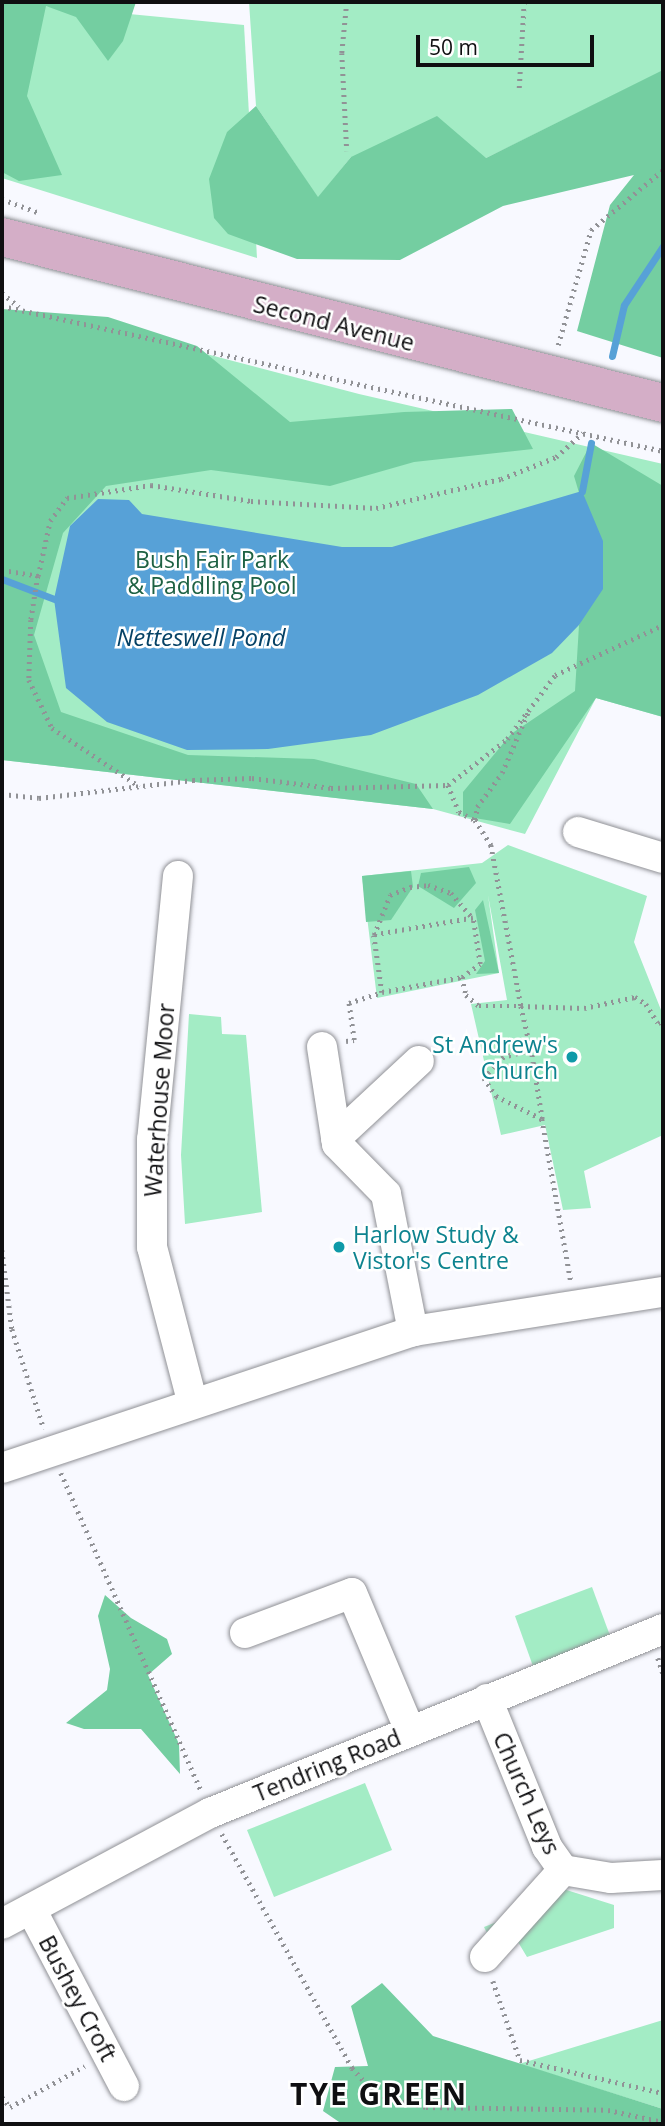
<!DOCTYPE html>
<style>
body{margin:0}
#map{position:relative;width:665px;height:2126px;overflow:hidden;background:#f8f9ff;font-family:"Open Sans",sans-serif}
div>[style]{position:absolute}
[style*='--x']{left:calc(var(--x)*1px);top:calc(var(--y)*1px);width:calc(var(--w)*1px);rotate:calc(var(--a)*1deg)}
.green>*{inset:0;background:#a3ecc5}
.forest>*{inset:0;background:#74cea1}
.water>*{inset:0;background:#57a1d7}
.stream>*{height:7px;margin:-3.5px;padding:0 3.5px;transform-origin:3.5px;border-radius:3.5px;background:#57a1d7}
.path>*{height:4.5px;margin-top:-2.25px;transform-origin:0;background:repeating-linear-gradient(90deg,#919296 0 2px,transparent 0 7px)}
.roads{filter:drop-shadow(0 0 2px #909196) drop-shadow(0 0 2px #909196)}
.minor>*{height:30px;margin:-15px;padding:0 15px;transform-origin:15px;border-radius:15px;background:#fff}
.major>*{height:38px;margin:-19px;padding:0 19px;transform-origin:19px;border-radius:19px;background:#d4aec7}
.dots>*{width:19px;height:19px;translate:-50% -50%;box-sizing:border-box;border:4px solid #fff;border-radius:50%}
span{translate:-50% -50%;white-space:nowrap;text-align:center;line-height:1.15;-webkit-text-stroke:5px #fff;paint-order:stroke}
.street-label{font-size:23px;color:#0f0f11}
.park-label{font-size:23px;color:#1d6143}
.culture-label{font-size:23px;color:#0d838f}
.right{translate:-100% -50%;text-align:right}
.left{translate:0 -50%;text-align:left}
.water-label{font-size:24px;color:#064266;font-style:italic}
.district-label{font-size:30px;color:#0f0f11;font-weight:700;letter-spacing:2px}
.frame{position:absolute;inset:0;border:4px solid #0f0f11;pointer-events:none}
.scale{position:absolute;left:416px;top:35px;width:178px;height:32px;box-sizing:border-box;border:4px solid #0f0f11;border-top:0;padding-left:9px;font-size:21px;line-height:24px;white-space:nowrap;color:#0f0f11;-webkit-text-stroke:5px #fff;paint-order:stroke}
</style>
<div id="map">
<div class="green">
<i style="clip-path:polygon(4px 2px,244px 25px,257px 258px,2px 178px)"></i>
<i style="clip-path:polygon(249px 2px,663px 2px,663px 71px,486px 158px,351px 157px,318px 198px,256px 106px)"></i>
<i style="clip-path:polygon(65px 317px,359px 394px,663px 464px,663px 717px,596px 698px,525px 834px,433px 809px,2px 760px)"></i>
<i style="clip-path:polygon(508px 845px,647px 896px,634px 942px,663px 1015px,663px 1135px,584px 1171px,591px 1208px,563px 1210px,545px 1125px,501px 1135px,471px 1004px,507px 1000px,488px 895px,499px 973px,377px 998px,362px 876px,482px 863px)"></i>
<i style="clip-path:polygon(189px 1014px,221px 1017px,222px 1034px,246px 1035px,262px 1212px,185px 1224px,181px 1155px)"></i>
<i style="clip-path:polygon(592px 1587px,612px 1641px,534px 1669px,515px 1616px)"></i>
<i style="clip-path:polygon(365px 1783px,392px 1850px,274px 1897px,247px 1830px)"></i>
<i style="clip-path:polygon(557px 1887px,614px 1905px,614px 1928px,527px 1957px,518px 1942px,494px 1947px,484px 1927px,522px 1912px)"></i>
<i style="clip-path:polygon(663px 2020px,663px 2109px,519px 2064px)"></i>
</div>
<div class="forest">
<i style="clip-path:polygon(2px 2px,136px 2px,123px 41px,108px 61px,76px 17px,46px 6px,27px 96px,62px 175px,19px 181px,2px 172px)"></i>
<i style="clip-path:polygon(663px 70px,663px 358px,577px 331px,610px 205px,634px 175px,503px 206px,400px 260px,297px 259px,228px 234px,214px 218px,209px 179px,227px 132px,256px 106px,318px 197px,351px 157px,437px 116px,486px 158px)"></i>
<i style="clip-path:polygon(2px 309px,108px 317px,197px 346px,290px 422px,404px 412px,512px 409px,533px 449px,414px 462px,330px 486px,211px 470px,106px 486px,63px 533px,34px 635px,61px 712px,188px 755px,314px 759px,416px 784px,433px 809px,2px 760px)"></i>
<i style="clip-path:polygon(591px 443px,663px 486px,663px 717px,596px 698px,510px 824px,463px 816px,463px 792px,511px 734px,575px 691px,579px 625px,603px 573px,574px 476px)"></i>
<i style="clip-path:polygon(469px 867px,476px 883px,454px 908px,418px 886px,421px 873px)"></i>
<i style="clip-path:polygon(411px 871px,413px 887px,391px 920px,366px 922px,362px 876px)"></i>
<i style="clip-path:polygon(483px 900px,499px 973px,476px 974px,485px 961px,475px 910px)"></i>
<i style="clip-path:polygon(105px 1595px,131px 1618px,167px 1639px,172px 1654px,148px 1675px,179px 1744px,180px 1774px,141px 1729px,84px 1729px,66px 1723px,107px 1690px,110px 1669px,98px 1616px)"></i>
<i style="clip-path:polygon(382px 1983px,433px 2036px,663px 2109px,663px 2124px,342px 2124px,323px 2111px,335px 2067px,368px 2066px,351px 2006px)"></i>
</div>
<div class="water">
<i style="clip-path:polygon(582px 491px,603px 541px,603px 589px,579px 625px,552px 653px,478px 695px,371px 735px,268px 749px,187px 750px,107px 722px,66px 688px,54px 599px,70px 526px,98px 499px,129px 500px,142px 514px,342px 547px,392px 547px)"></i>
</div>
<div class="stream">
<i style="--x:612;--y:356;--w:52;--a:-76.8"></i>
<i style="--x:624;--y:305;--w:71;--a:-56.5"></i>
<i style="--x:582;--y:491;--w:49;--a:-79.4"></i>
<i style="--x:2;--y:579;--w:56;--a:21"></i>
</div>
<div class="path">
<i style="--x:347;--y:2;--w:51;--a:95.6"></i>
<i style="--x:342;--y:53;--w:98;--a:87.1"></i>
<i style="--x:519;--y:88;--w:86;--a:-86.7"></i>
<i style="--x:2;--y:199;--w:40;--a:20.2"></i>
<i style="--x:2;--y:293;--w:22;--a:39"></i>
<i style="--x:2;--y:306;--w:677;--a:12.37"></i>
<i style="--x:558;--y:345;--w:120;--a:-74"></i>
<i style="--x:591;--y:230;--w:94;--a:-39.8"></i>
<i style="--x:2;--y:570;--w:36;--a:9"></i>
<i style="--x:38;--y:576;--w:45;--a:99"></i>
<i style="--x:31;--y:620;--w:60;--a:91.9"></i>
<i style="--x:29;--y:680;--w:53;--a:64.4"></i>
<i style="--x:52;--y:728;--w:105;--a:33.7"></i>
<i style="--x:38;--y:576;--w:56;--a:-77.7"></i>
<i style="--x:50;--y:521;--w:29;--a:-54"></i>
<i style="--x:67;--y:498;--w:85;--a:-8.8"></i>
<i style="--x:151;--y:485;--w:101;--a:9.1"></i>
<i style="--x:251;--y:501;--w:125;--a:3.2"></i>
<i style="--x:376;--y:508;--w:128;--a:-13.1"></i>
<i style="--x:501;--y:479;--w:59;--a:-21.8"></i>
<i style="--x:556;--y:457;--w:36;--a:-42"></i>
<i style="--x:448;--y:785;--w:75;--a:-37.9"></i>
<i style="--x:507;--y:739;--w:80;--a:-53.1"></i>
<i style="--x:555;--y:675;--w:119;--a:-24.8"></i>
<i style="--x:2;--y:794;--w:37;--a:6"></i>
<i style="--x:39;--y:798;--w:155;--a:-6.7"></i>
<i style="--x:193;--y:780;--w:59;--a:-1.9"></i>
<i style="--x:252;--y:778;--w:80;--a:7.2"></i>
<i style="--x:331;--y:788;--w:117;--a:-1.5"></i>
<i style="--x:448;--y:785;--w:29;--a:68"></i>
<i style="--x:459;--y:812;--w:18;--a:27"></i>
<i style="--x:475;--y:820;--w:30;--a:57"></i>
<i style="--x:491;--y:845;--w:164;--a:79.4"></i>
<i style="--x:521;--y:1006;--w:63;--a:1.8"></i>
<i style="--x:584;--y:1008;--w:52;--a:-12.2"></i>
<i style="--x:635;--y:997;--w:13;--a:32"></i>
<i style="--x:646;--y:1004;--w:22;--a:58"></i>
<i style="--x:658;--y:1023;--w:5;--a:-22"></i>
<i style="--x:475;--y:820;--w:13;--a:-81"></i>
<i style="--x:477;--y:807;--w:42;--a:-53.7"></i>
<i style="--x:502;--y:773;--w:66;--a:-66.9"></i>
<i style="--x:374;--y:935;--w:43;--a:-68.2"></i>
<i style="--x:390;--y:895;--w:22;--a:-22"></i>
<i style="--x:410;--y:887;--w:18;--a:-6"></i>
<i style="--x:428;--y:885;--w:24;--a:19"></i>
<i style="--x:451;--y:893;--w:33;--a:49"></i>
<i style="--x:462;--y:977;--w:22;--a:-36"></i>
<i style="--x:480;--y:964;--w:47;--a:-98.7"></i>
<i style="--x:473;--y:918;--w:100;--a:170.3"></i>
<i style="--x:374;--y:935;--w:58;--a:82"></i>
<i style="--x:382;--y:992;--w:81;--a:-10.6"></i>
<i style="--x:462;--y:977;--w:18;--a:77"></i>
<i style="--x:466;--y:995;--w:17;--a:40"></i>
<i style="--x:479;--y:1006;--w:42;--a:0"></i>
<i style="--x:521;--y:1006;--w:45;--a:77.2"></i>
<i style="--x:346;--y:1041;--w:8;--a:-7"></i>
<i style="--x:354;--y:1040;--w:37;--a:-98"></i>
<i style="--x:349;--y:1003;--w:35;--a:-18"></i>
<i style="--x:542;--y:1119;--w:70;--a:-99.1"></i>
<i style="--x:531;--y:1050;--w:28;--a:165"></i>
<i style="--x:504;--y:1057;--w:29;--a:134"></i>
<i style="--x:484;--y:1078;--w:22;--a:56"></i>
<i style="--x:496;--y:1096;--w:51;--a:26.6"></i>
<i style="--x:542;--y:1119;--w:165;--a:79.9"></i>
<i style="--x:2;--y:1250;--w:80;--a:82.8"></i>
<i style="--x:12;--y:1329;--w:105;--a:72.3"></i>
<i style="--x:61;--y:1473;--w:347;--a:66.2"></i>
<i style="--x:658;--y:1658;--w:16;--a:72"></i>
<i style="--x:222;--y:1834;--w:268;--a:60.9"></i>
<i style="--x:352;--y:2068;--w:35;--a:47"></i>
<i style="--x:376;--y:2094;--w:52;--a:14.6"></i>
<i style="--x:426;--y:2107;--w:182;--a:0.9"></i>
<i style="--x:608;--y:2110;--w:56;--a:12.3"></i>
<i style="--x:493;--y:1981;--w:83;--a:71.1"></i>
<i style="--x:520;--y:2060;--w:147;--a:13"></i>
<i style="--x:2;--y:2097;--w:13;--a:51"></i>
<i style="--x:10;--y:2107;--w:85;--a:-28.7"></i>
</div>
<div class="roads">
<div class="minor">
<i style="--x:578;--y:832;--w:89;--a:17"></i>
<i style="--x:178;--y:876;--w:264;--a:95.6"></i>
<i style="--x:152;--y:1139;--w:108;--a:90"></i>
<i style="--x:152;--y:1247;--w:162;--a:75.4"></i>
<i style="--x:322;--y:1047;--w:98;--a:81.2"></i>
<i style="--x:337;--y:1144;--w:70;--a:45.6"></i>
<i style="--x:386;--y:1194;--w:140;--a:78.9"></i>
<i style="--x:336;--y:1138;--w:113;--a:-42.9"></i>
<i style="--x:2;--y:1468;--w:433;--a:-18.4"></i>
<i style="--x:413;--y:1331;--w:253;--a:-8.9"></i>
<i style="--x:245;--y:1633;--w:114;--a:-20.5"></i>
<i style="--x:352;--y:1593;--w:150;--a:67.2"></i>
<i style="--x:487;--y:1699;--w:160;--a:67.9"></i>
<i style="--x:547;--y:1847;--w:28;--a:55"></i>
<i style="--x:563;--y:1870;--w:49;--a:9.5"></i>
<i style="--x:611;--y:1878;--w:52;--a:-3.3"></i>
<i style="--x:31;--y:1909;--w:200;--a:62.3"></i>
<i style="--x:2;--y:1924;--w:236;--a:-28.1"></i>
<i style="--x:210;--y:1813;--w:489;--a:-22.1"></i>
<i style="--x:485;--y:1957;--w:117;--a:-48.1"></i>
</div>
<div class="major">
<i style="--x:2;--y:237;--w:682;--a:14.1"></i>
</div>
</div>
<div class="dots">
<i style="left:572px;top:1057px;background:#0f9aa8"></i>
<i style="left:339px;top:1247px;background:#0f9aa8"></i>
</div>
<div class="street-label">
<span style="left:334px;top:323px;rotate:14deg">Second Avenue</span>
<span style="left:159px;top:1100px;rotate:-86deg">Waterhouse Moor</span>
<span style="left:327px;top:1765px;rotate:-22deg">Tendring Road</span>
<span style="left:527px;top:1793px;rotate:66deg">Church Leys</span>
<span style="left:78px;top:1998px;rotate:62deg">Bushey Croft</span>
</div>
<div class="park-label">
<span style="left:212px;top:572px">Bush Fair Park<br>&amp; Paddling Pool</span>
</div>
<div class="culture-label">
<span class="right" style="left:558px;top:1057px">St Andrew's<br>Church</span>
<span class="left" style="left:353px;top:1247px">Harlow Study &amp;<br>Vistor's Centre</span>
</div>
<div class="water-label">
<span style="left:201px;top:637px">Netteswell Pond</span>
</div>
<div class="district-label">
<span style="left:379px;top:2094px">TYE GREEN</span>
</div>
<div class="frame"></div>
<div class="scale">50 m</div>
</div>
